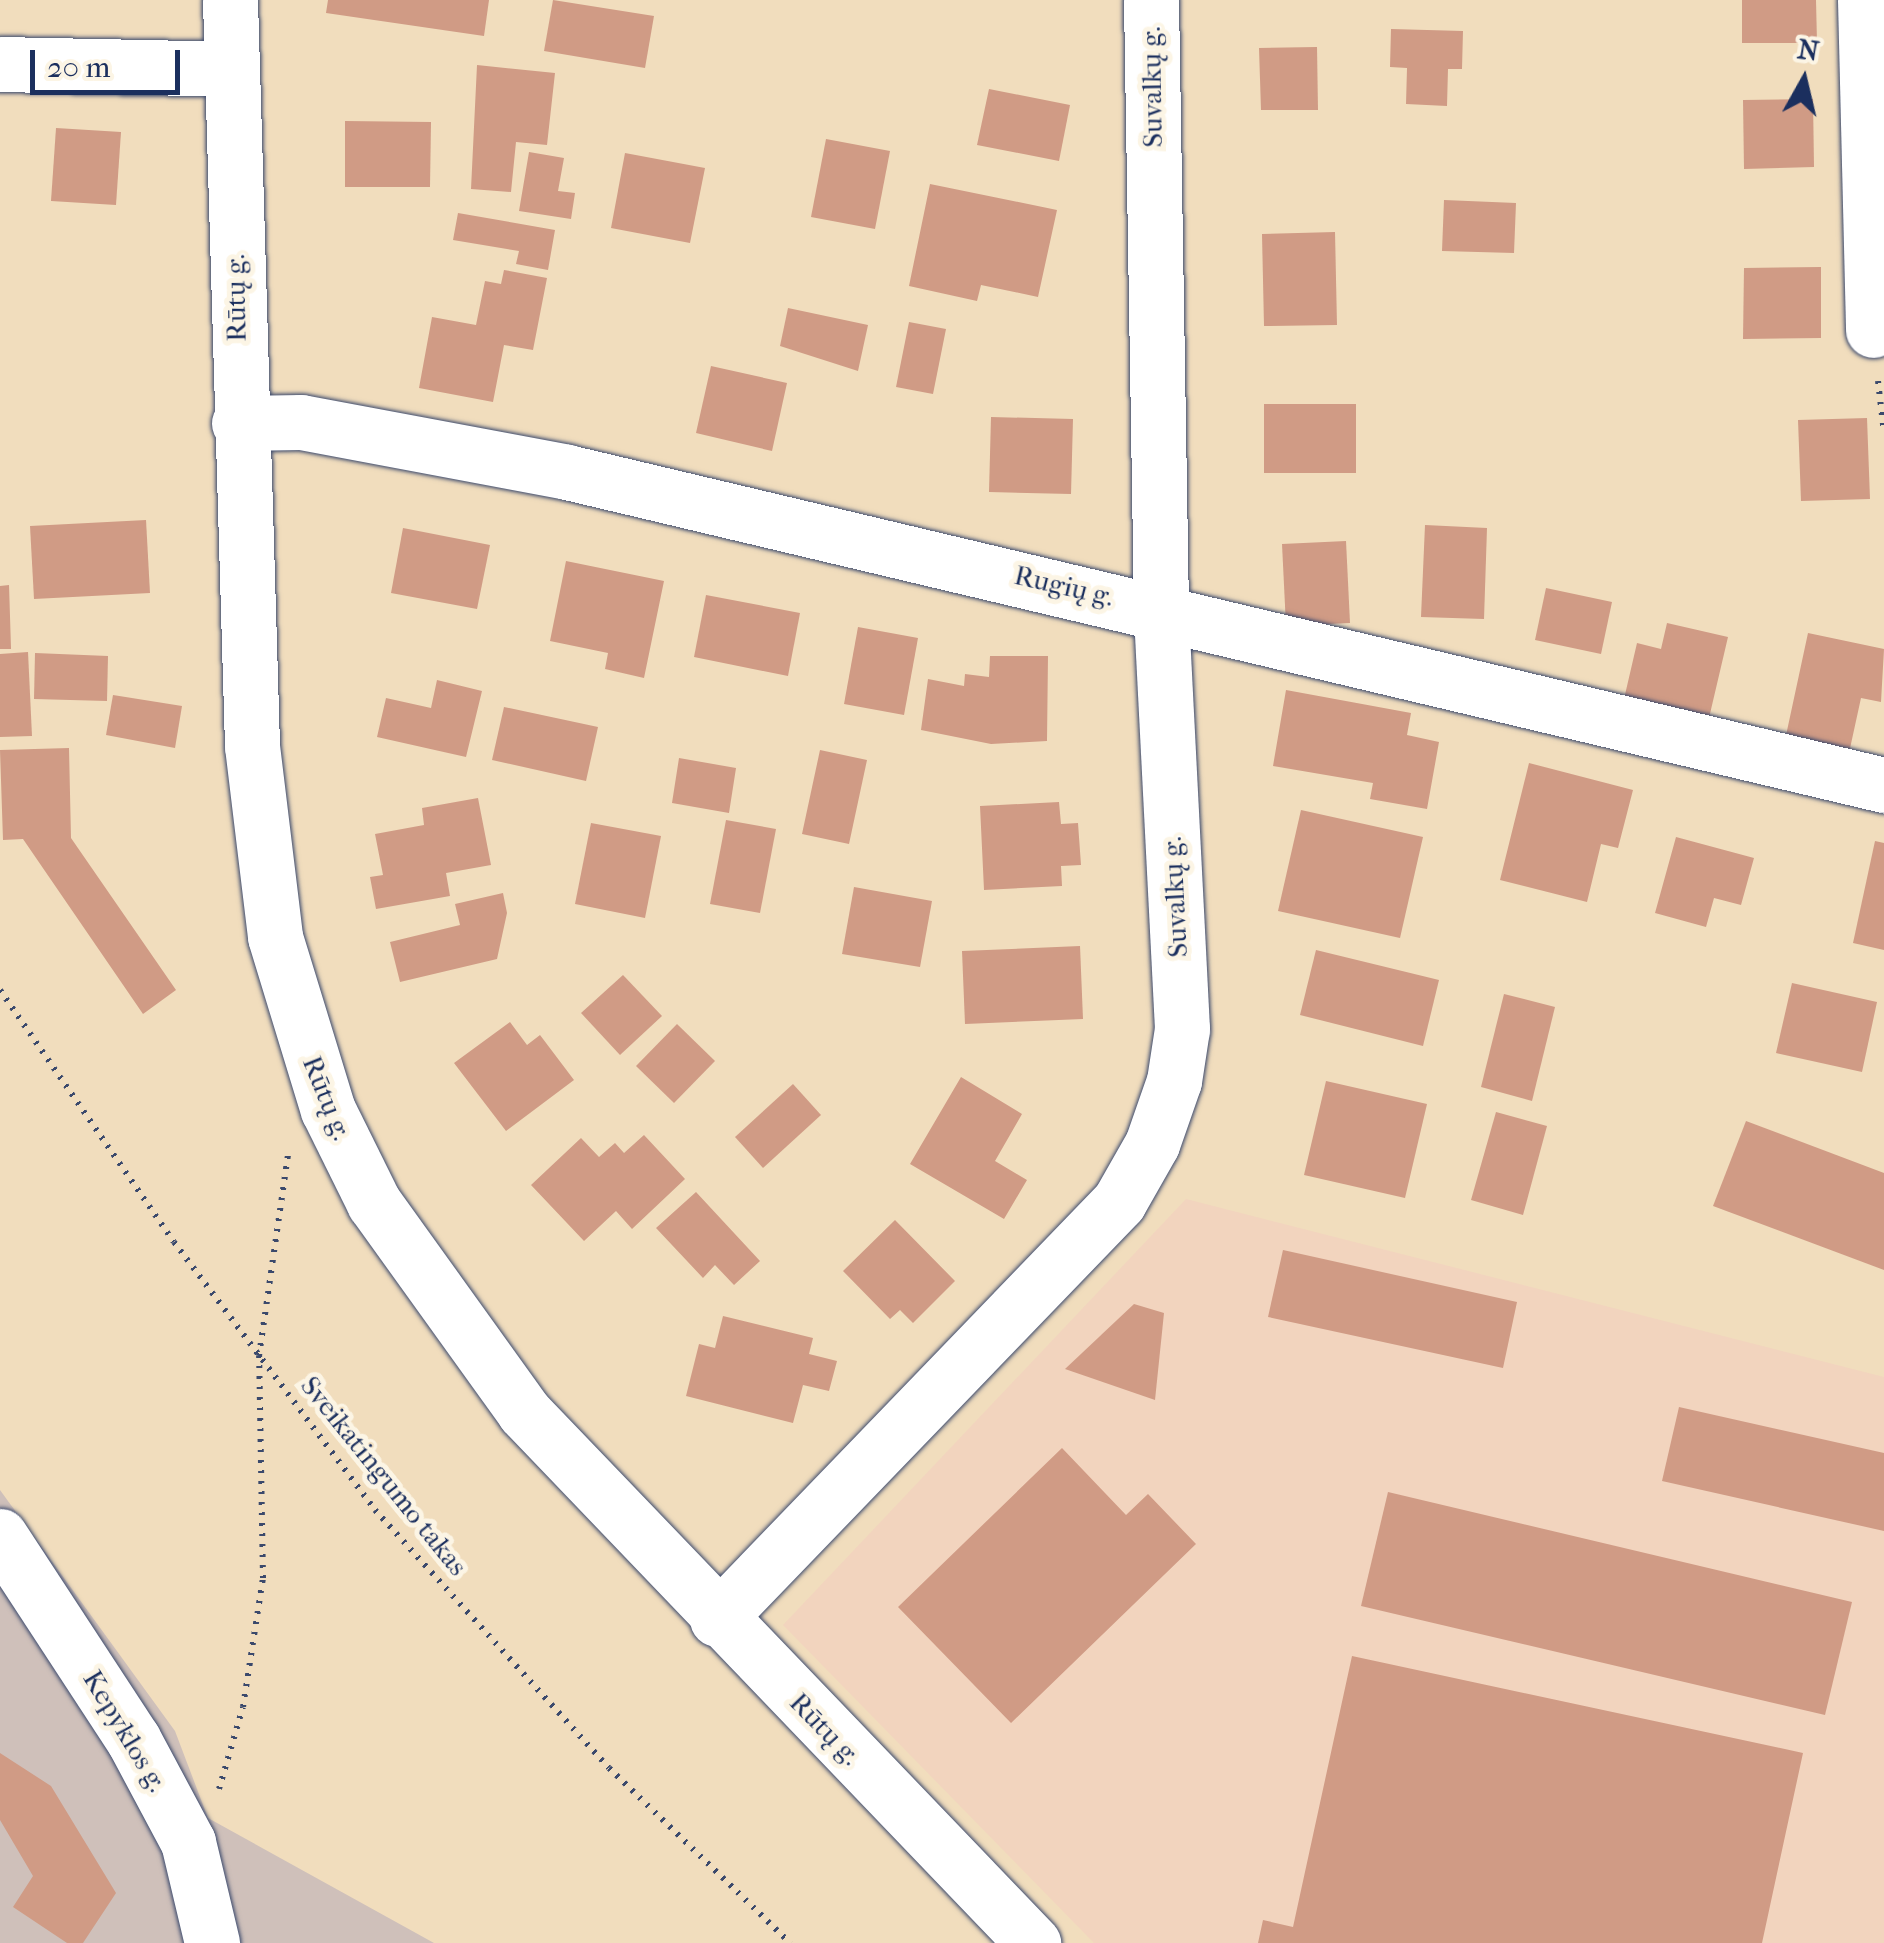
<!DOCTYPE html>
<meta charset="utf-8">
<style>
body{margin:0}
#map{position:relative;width:1884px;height:1943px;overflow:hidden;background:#f1ddbd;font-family:"IM FELL French Canon",serif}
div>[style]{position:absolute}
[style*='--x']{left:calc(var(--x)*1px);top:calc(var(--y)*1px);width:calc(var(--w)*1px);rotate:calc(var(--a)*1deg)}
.built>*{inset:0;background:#f2d4be}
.industrial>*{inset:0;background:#cfc0ba}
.building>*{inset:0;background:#d09b85}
.path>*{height:6px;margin-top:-3px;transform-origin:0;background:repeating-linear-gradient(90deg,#3b496c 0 2.5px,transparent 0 10.5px)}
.roads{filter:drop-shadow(0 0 2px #3b496c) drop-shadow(0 0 2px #3b496c)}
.minor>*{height:55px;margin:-27.5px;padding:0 27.5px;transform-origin:27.5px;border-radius:27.5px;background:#fff}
span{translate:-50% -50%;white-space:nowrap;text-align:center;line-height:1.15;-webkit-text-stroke:10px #fcf5e5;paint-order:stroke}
.street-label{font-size:28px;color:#1b2f5e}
.north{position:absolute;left:1754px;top:30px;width:100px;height:100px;-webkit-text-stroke:8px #fcf5e5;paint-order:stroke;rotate:8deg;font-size:28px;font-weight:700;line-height:40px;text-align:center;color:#1b2f5e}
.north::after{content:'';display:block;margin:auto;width:35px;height:45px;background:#1b2f5e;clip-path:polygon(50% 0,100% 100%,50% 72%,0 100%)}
.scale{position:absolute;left:30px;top:50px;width:150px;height:45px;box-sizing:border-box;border:5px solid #1b2f5e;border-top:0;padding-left:12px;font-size:30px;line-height:35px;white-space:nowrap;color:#1b2f5e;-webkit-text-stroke:8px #fcf5e5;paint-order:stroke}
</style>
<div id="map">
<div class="built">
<i style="clip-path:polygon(1186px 1199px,1884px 1377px,1884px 1943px,1094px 1943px,783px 1625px)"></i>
</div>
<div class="industrial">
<i style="clip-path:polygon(0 1490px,175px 1731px,208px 1818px,434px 1943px,0 1943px)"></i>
</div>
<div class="building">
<i style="clip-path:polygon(328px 0,489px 0,484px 36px,326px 13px)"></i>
<i style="clip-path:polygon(553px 0,654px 16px,645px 68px,544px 51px)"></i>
<i style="clip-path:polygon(1742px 0,1816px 0,1817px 43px,1742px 43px)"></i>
<i style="clip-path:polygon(1391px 29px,1463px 31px,1462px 69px,1448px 69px,1447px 106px,1406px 104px,1407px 68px,1390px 67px)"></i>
<i style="clip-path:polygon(1317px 47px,1318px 110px,1261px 110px,1259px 48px)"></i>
<i style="clip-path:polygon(477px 65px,555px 73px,547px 145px,516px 142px,511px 192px,471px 189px)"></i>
<i style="clip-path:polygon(989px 89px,1070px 105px,1059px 161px,977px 145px)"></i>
<i style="clip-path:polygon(1813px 99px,1814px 167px,1744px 169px,1743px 100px)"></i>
<i style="clip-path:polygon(345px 121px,431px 122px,430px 187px,345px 187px)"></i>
<i style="clip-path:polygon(56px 128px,121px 132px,116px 205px,51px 201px)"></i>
<i style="clip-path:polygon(826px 139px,890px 151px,875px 229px,811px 217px)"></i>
<i style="clip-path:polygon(529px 152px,564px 158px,558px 191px,575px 193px,571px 219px,519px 211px)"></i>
<i style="clip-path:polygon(625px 153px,705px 168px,690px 243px,611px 228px)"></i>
<i style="clip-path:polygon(930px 184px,1057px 210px,1038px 297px,981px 285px,977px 301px,909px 286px)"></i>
<i style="clip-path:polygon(1444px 200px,1516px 203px,1514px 253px,1442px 251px)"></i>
<i style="clip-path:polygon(458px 213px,555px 230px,548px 270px,516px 264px,519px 251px,453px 240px)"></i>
<i style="clip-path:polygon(1335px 232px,1337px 325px,1264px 326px,1262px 234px)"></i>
<i style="clip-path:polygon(1821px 267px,1821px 338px,1743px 339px,1744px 268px)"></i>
<i style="clip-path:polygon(504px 270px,547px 278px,533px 350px,504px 345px,493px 402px,419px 388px,432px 317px,476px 325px,485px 281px,501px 284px)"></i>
<i style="clip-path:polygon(788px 308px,868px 325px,858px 371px,780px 346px)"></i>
<i style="clip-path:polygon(909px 322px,946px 329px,933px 394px,896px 387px)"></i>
<i style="clip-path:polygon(711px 366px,787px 383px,772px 451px,696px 433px)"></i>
<i style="clip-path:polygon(1264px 404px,1356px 404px,1356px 473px,1264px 473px)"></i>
<i style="clip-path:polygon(991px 417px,1073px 419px,1071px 494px,989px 492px)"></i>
<i style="clip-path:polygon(1867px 418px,1870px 499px,1801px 501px,1798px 420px)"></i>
<i style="clip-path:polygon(146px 520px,150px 593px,34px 599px,30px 526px)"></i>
<i style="clip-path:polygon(1425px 525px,1487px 528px,1484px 619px,1421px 617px)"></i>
<i style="clip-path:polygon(403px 528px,490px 545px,477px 609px,391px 593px)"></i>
<i style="clip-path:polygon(1346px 541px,1350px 623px,1286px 626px,1282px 544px)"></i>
<i style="clip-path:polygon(566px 561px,664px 581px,644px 678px,605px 669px,608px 653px,550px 641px)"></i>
<i style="clip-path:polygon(9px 585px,11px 649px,0 649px,0 586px)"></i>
<i style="clip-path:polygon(1546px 588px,1612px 602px,1601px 654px,1535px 640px)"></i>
<i style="clip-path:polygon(706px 595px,800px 613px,788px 676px,694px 657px)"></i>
<i style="clip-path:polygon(1667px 623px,1728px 637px,1709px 718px,1624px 699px,1637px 643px,1661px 649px)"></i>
<i style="clip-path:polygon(858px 627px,918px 638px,904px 715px,844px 704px)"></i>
<i style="clip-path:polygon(1808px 633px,1884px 649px,1881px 702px,1861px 698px,1849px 753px,1785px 740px)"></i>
<i style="clip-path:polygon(28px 652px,32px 736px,0 737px,0 654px)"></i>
<i style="clip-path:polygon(35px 653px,108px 656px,107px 701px,34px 699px)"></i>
<i style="clip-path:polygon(990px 656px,1048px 656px,1047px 741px,991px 744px,921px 730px,928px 679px,964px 686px,965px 674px,989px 677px)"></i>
<i style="clip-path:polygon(437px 680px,482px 691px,466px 757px,377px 737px,386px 698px,431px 708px)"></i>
<i style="clip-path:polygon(1286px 690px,1411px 713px,1407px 735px,1439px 742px,1427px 809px,1370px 799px,1373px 783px,1273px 766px)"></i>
<i style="clip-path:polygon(113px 695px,182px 706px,175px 748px,106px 735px)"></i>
<i style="clip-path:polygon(504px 707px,598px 727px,586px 781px,492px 760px)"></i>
<i style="clip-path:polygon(69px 748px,71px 838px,176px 990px,143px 1014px,23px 839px,3px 840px,0 750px)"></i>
<i style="clip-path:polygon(820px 750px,867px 760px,849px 844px,802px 834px)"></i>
<i style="clip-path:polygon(679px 758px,736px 768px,729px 813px,672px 803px)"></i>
<i style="clip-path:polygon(1529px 763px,1633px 790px,1618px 848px,1601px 844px,1587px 902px,1500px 880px)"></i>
<i style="clip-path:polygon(478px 798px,491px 865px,446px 873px,450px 896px,376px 909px,370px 877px,383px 875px,375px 834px,424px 825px,422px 808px)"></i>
<i style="clip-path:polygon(1059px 802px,1061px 824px,1078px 823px,1081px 865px,1061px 866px,1062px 886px,984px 890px,980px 806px)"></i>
<i style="clip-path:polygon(1301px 810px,1423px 837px,1400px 938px,1278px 911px)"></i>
<i style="clip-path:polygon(726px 820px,776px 829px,760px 913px,710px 904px)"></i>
<i style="clip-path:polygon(591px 823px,661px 836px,645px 918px,575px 904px)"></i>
<i style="clip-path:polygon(1676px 837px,1754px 858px,1741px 905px,1714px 898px,1706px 927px,1655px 913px)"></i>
<i style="clip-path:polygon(1875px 841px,1884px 843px,1884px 950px,1853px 943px)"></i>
<i style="clip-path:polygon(854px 887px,932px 901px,920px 967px,842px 954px)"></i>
<i style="clip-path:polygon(503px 893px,507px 913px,497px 959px,400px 982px,390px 942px,460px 925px,455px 904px)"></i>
<i style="clip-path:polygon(1080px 946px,1083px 1019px,965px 1024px,962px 951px)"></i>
<i style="clip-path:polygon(1316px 950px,1439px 980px,1423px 1046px,1300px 1015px)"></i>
<i style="clip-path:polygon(623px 975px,662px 1016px,620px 1055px,581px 1013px)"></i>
<i style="clip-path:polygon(1792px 983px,1877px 1002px,1862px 1072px,1776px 1053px)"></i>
<i style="clip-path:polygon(1504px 994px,1555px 1007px,1532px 1101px,1481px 1087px)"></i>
<i style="clip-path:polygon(510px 1022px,527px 1045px,540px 1035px,574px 1080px,506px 1131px,454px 1063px)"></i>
<i style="clip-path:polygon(677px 1024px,715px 1061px,674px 1103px,636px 1066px)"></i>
<i style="clip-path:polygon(961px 1077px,1022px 1114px,995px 1161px,1027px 1180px,1004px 1219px,910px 1164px)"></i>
<i style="clip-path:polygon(1326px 1081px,1427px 1104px,1405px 1198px,1304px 1175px)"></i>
<i style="clip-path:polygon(793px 1084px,821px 1115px,763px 1168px,735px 1137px)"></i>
<i style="clip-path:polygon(1496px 1112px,1547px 1126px,1523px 1215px,1471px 1200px)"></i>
<i style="clip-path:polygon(1746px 1121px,1884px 1173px,1884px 1270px,1713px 1206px)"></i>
<i style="clip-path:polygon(644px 1135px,685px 1179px,632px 1229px,616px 1211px,584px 1241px,531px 1185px,581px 1138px,599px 1157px,615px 1143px,624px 1153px)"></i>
<i style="clip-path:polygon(696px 1192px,760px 1261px,734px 1285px,715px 1265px,703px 1278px,656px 1228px)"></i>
<i style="clip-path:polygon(895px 1220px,955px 1281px,913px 1323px,900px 1310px,890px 1319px,843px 1271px)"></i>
<i style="clip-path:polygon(1283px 1250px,1517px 1302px,1503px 1368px,1268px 1317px)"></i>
<i style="clip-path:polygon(1134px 1304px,1164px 1313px,1155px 1400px,1065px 1369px)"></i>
<i style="clip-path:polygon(723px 1316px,813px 1338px,809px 1354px,837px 1361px,829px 1391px,803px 1385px,793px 1423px,686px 1396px,699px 1344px,715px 1348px)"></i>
<i style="clip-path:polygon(1679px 1407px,1884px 1453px,1884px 1531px,1662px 1481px)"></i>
<i style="clip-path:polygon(1062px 1448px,1126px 1515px,1148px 1494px,1196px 1544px,1011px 1723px,898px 1607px)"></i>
<i style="clip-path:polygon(1388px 1492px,1852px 1602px,1825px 1715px,1361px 1606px)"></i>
<i style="clip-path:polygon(1352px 1656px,1803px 1753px,1762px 1943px,1258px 1943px,1263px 1920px,1293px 1927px)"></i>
<i style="clip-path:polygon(0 1753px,51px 1786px,116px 1893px,83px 1943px,67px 1943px,13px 1907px,33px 1876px,0 1820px)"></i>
</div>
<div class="path">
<i style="--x:1878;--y:381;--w:52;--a:83.4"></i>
<i style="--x:0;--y:990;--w:306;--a:55.4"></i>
<i style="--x:174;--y:1242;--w:335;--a:53.1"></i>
<i style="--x:375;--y:1510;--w:348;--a:47.8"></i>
<i style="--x:609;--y:1768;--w:252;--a:44"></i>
<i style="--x:219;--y:1789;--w:85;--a:-73.7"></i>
<i style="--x:243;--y:1707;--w:131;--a:-81.2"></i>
<i style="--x:263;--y:1578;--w:222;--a:-91"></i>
<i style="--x:259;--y:1356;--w:203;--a:-81.8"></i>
</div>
<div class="roads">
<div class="minor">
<i style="--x:230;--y:0;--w:746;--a:88.31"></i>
<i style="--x:252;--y:746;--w:192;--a:83.1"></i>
<i style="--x:275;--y:937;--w:181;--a:73"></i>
<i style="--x:328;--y:1110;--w:104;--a:63.7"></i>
<i style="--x:374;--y:1203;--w:257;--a:54.3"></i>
<i style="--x:524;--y:1412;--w:736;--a:46.21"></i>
<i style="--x:1865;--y:0;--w:330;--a:88.6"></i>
<i style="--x:0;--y:64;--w:232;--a:1.2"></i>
<i style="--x:239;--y:423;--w:62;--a:-0.9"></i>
<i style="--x:301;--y:422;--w:271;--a:10.6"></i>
<i style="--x:567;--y:472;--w:1354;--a:13.37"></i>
<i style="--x:0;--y:1536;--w:243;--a:56.8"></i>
<i style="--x:133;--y:1739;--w:117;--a:61.9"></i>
<i style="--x:188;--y:1842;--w:104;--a:76.6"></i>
<i style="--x:717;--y:1619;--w:579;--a:-46.05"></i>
<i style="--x:1119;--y:1202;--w:67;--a:-60.4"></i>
<i style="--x:1152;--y:1144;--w:67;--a:-70.8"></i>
<i style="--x:1174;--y:1081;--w:53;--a:-81.3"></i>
<i style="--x:1182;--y:1029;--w:421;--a:-92.9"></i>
<i style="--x:1161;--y:609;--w:609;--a:-90.94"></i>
</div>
</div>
<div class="street-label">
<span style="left:1152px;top:87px;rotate:-91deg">Suvalkų g.</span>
<span style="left:236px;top:298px;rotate:-91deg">Rūtų g.</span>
<span style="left:1064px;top:586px;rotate:13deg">Rugių g.</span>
<span style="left:1175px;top:897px;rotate:-93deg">Suvalkų g.</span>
<span style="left:327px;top:1098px;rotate:68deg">Rūtų g.</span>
<span style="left:384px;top:1476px;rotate:51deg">Sveikatingumo takas</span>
<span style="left:825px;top:1729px;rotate:46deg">Rūtų g.</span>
<span style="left:125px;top:1731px;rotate:59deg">Kepyklos g.</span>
</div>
<div class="north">N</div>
<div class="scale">20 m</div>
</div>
